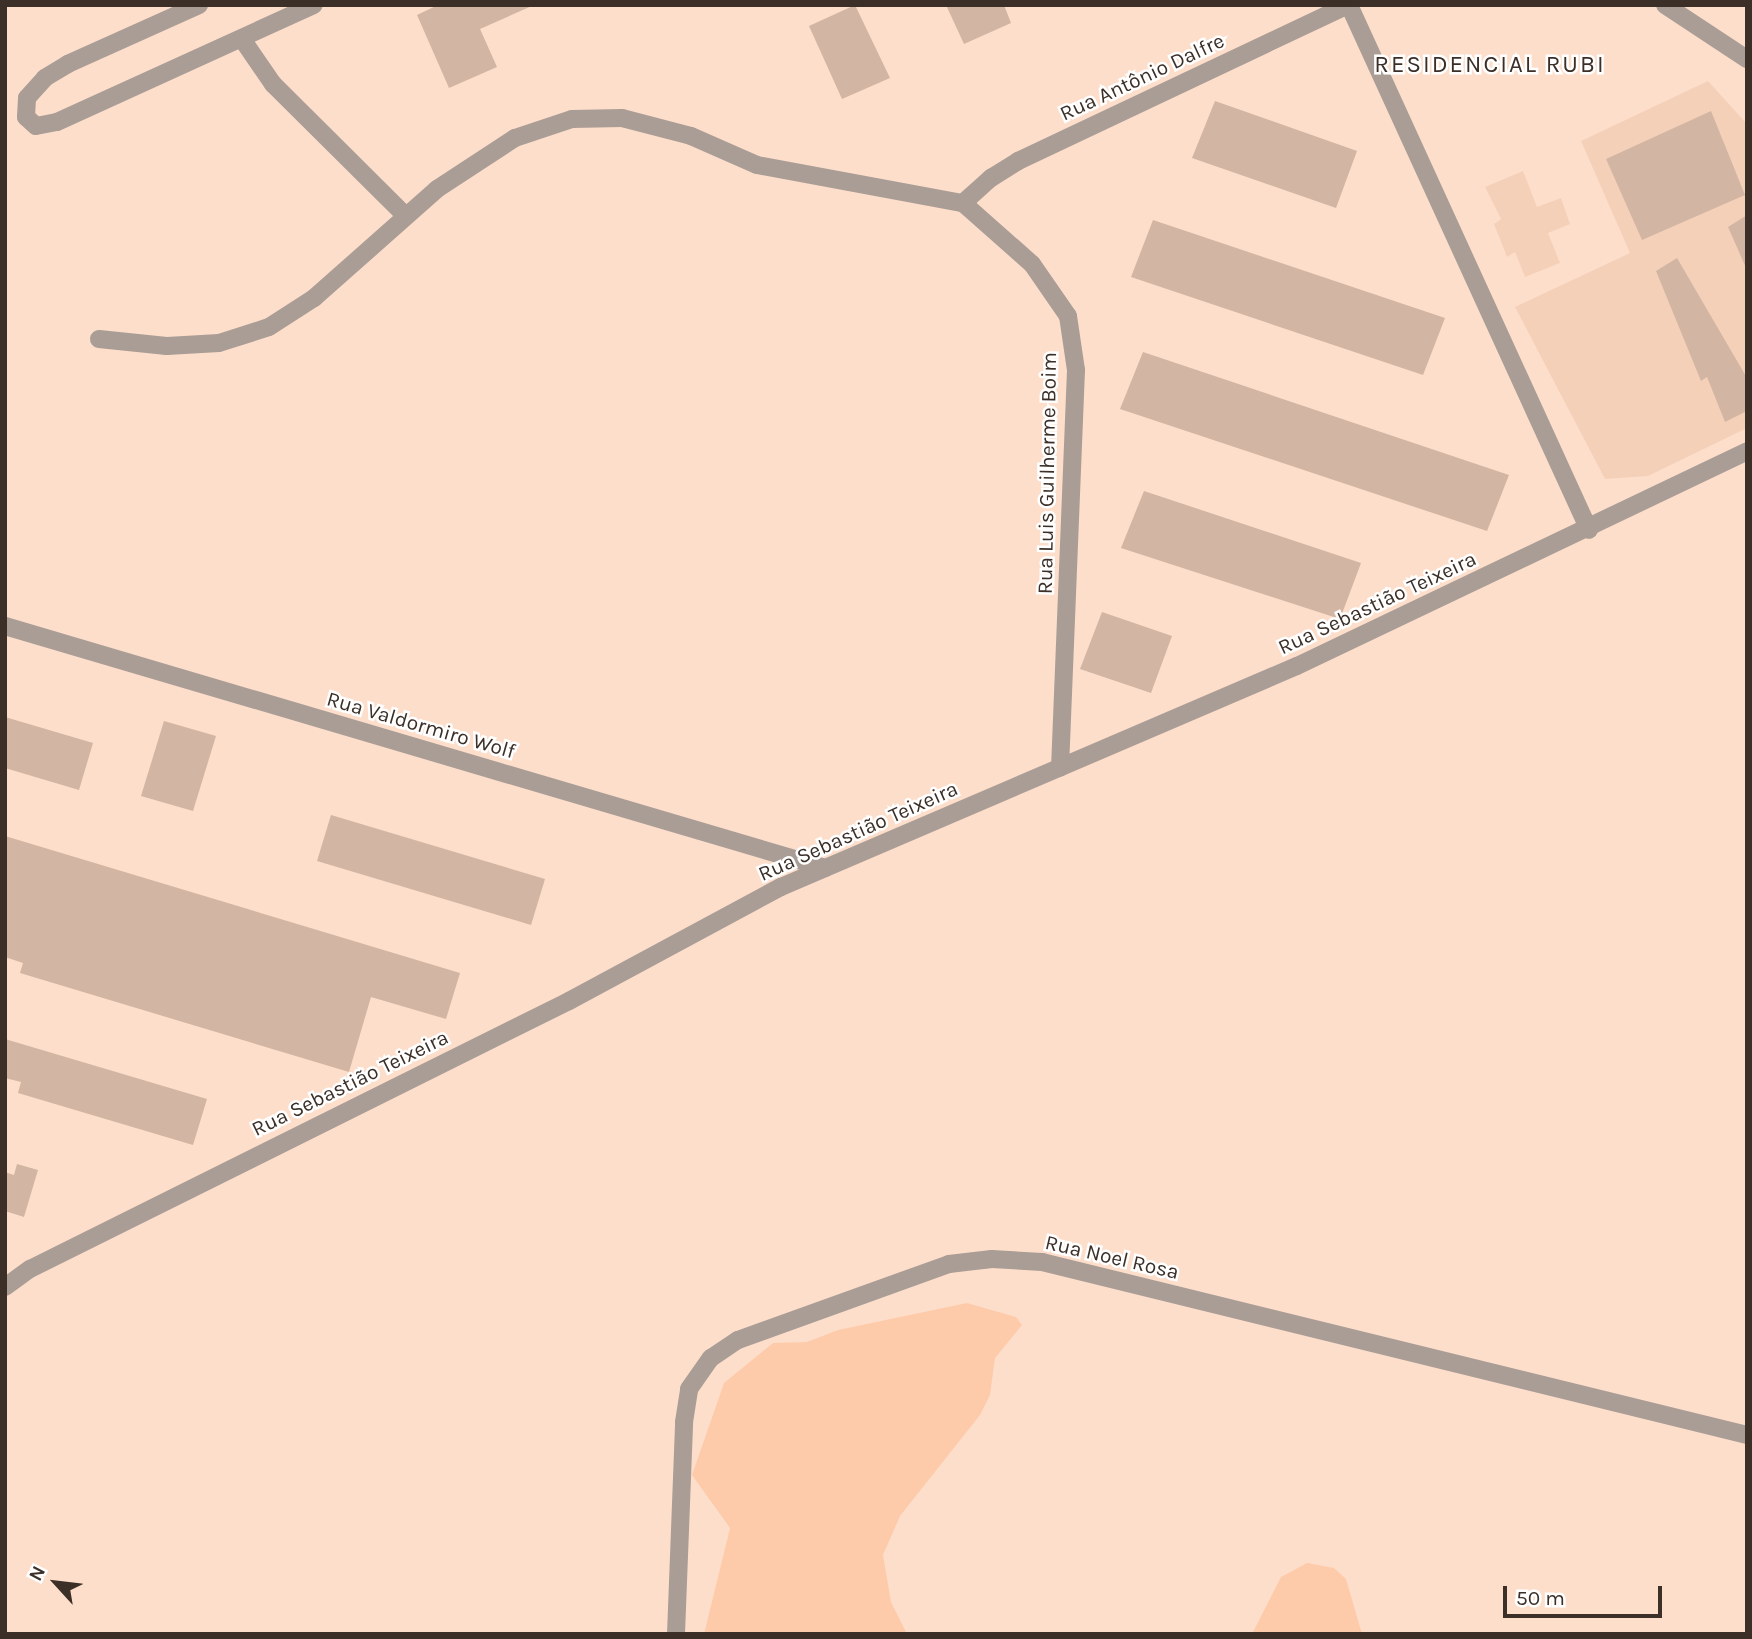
<!DOCTYPE html>
<meta charset="utf-8">
<style>
body{margin:0}
#map{position:relative;width:1752px;height:1639px;overflow:hidden;background:#fddecb;font-family:Karla,sans-serif}
div>[style]{position:absolute}
[style*='--x']{left:calc(var(--x)*1px);top:calc(var(--y)*1px);width:calc(var(--w)*1px);rotate:calc(var(--a)*1deg)}
.built>*{inset:0;background:#f5d0b9}
.green>*{inset:0;background:#fecbaa}
.building>*{inset:0;background:#d2b5a2}
.minor>*{height:18px;margin:-9px;padding:0 9px;transform-origin:9px;border-radius:9px;background:#aa9d95}
span{translate:-50% -50%;white-space:nowrap;text-align:center;line-height:1.15;-webkit-text-stroke:5px #fff;paint-order:stroke}
.street-label{font-size:21px;color:#3b2f28}
.quarter-label{font-size:24px;color:#3b2f28;letter-spacing:2px}
.frame{position:absolute;inset:0;border:7px solid #3b2f28;pointer-events:none}
.north{position:absolute;left:21px;top:1548px;width:70px;height:70px;-webkit-text-stroke:5px #fff;paint-order:stroke;rotate:297deg;font-size:19px;font-weight:700;line-height:28px;text-align:center;color:#3b2f28}
.north::after{content:'';display:block;margin:auto;width:24px;height:32px;background:#3b2f28;clip-path:polygon(50% 0,100% 100%,50% 72%,0 100%)}
.scale{position:absolute;left:1503px;top:1586px;width:159px;height:32px;box-sizing:border-box;border:4px solid #3b2f28;border-top:0;padding-left:9px;font-size:21px;line-height:24px;white-space:nowrap;color:#3b2f28;-webkit-text-stroke:5px #fff;paint-order:stroke}
</style>
<div id="map">
<div class="built">
<i style="clip-path:polygon(1708px 81px,1747px 124px,1747px 428px,1648px 476px,1605px 479px,1515px 307px,1630px 253px,1581px 141px)"></i>
<i style="clip-path:polygon(1523px 171px,1537px 207px,1561px 198px,1570px 224px,1548px 233px,1560px 263px,1525px 277px,1515px 252px,1507px 257px,1494px 224px,1501px 219px,1485px 187px)"></i>
</div>
<div class="green">
<i style="clip-path:polygon(967px 1303px,1016px 1317px,1022px 1325px,995px 1358px,990px 1395px,980px 1415px,900px 1516px,883px 1555px,891px 1602px,907px 1634px,704px 1634px,730px 1528px,692px 1475px,724px 1383px,773px 1343px,807px 1342px,838px 1330px)"></i>
<i style="clip-path:polygon(1307px 1563px,1334px 1568px,1346px 1579px,1362px 1634px,1252px 1634px,1281px 1577px)"></i>
</div>
<div class="building">
<i style="clip-path:polygon(438px 5px,534px 5px,480px 29px,497px 67px,449px 88px,417px 15px)"></i>
<i style="clip-path:polygon(855px 5px,890px 78px,842px 99px,809px 26px)"></i>
<i style="clip-path:polygon(946px 5px,1004px 5px,1011px 23px,964px 44px)"></i>
<i style="clip-path:polygon(1215px 101px,1357px 151px,1336px 208px,1192px 158px)"></i>
<i style="clip-path:polygon(1711px 111px,1745px 195px,1642px 240px,1606px 159px)"></i>
<i style="clip-path:polygon(1747px 215px,1747px 270px,1728px 227px)"></i>
<i style="clip-path:polygon(1153px 220px,1445px 318px,1423px 375px,1131px 277px)"></i>
<i style="clip-path:polygon(1677px 258px,1747px 378px,1747px 411px,1725px 422px,1707px 377px,1701px 381px,1656px 271px)"></i>
<i style="clip-path:polygon(1143px 352px,1509px 475px,1487px 531px,1120px 409px)"></i>
<i style="clip-path:polygon(1144px 491px,1361px 563px,1340px 619px,1121px 548px)"></i>
<i style="clip-path:polygon(1102px 612px,1172px 636px,1151px 693px,1080px 669px)"></i>
<i style="clip-path:polygon(5px 717px,93px 743px,79px 790px,5px 768px)"></i>
<i style="clip-path:polygon(164px 721px,216px 736px,193px 811px,141px 796px)"></i>
<i style="clip-path:polygon(331px 815px,545px 879px,531px 925px,317px 861px)"></i>
<i style="clip-path:polygon(5px 836px,460px 973px,446px 1019px,371px 997px,349px 1072px,20px 973px,23px 963px,5px 957px)"></i>
<i style="clip-path:polygon(5px 1039px,207px 1099px,193px 1145px,18px 1093px,21px 1082px,5px 1078px)"></i>
<i style="clip-path:polygon(17px 1164px,38px 1170px,24px 1217px,5px 1211px,5px 1172px,14px 1175px)"></i>
</div>
<div class="minor">
<i style="--x:199;--y:5;--w:144;--a:155.8"></i>
<i style="--x:68;--y:64;--w:27;--a:149"></i>
<i style="--x:45;--y:78;--w:27;--a:132"></i>
<i style="--x:27;--y:98;--w:19;--a:93"></i>
<i style="--x:26;--y:117;--w:13;--a:42"></i>
<i style="--x:36;--y:126;--w:21;--a:-11"></i>
<i style="--x:57;--y:122;--w:282;--a:-24.5"></i>
<i style="--x:1349;--y:5;--w:577;--a:65.43"></i>
<i style="--x:1665;--y:5;--w:98;--a:33.4"></i>
<i style="--x:242;--y:39;--w:55;--a:55.4"></i>
<i style="--x:273;--y:84;--w:187;--a:44.8"></i>
<i style="--x:963;--y:203;--w:38;--a:-42"></i>
<i style="--x:991;--y:178;--w:32;--a:-32"></i>
<i style="--x:1018;--y:161;--w:365;--a:-25.3"></i>
<i style="--x:99;--y:339;--w:68;--a:5.9"></i>
<i style="--x:167;--y:346;--w:52;--a:-3.3"></i>
<i style="--x:219;--y:343;--w:52;--a:-17.7"></i>
<i style="--x:269;--y:327;--w:54;--a:-32.8"></i>
<i style="--x:314;--y:298;--w:164;--a:-41.5"></i>
<i style="--x:437;--y:189;--w:93;--a:-33.2"></i>
<i style="--x:515;--y:138;--w:60;--a:-18.4"></i>
<i style="--x:572;--y:119;--w:50;--a:-1.1"></i>
<i style="--x:622;--y:118;--w:71;--a:14.6"></i>
<i style="--x:691;--y:136;--w:72;--a:23.7"></i>
<i style="--x:757;--y:165;--w:209;--a:10.5"></i>
<i style="--x:963;--y:203;--w:92;--a:41.5"></i>
<i style="--x:1032;--y:264;--w:63;--a:55.3"></i>
<i style="--x:1068;--y:316;--w:55;--a:81.6"></i>
<i style="--x:1076;--y:370;--w:398;--a:92.3"></i>
<i style="--x:5;--y:626;--w:855;--a:16.44"></i>
<i style="--x:5;--y:1287;--w:31;--a:-36"></i>
<i style="--x:30;--y:1269;--w:602;--a:-26.44"></i>
<i style="--x:569;--y:1001;--w:241;--a:-28.3"></i>
<i style="--x:781;--y:887;--w:561;--a:-23.19"></i>
<i style="--x:1297;--y:666;--w:499;--a:-25.5"></i>
<i style="--x:676;--y:1634;--w:212;--a:-87.8"></i>
<i style="--x:684;--y:1422;--w:33;--a:-81"></i>
<i style="--x:689;--y:1389;--w:38;--a:-55"></i>
<i style="--x:711;--y:1358;--w:32;--a:-34"></i>
<i style="--x:738;--y:1340;--w:224;--a:-19.8"></i>
<i style="--x:949;--y:1264;--w:43;--a:-6.6"></i>
<i style="--x:992;--y:1259;--w:50;--a:3.4"></i>
<i style="--x:1042;--y:1262;--w:726;--a:13.79"></i>
</div>
<div class="street-label">
<span style="left:1142px;top:77px;rotate:-25deg">Rua Antônio Dalfre</span>
<span style="left:1047px;top:473px;rotate:-89deg">Rua Luis Guilherme Boim</span>
<span style="left:1377px;top:603px;rotate:-25deg">Rua Sebastião Teixeira</span>
<span style="left:421px;top:725px;rotate:16deg">Rua Valdormiro Wolf</span>
<span style="left:858px;top:831px;rotate:-24deg">Rua Sebastião Teixeira</span>
<span style="left:350px;top:1083px;rotate:-26deg">Rua Sebastião Teixeira</span>
<span style="left:1112px;top:1257px;rotate:13deg">Rua Noel Rosa</span>
</div>
<div class="quarter-label">
<span style="left:1490px;top:65px">RESIDENCIAL RUBI</span>
</div>
<div class="frame"></div>
<div class="north">N</div>
<div class="scale">50 m</div>
</div>
